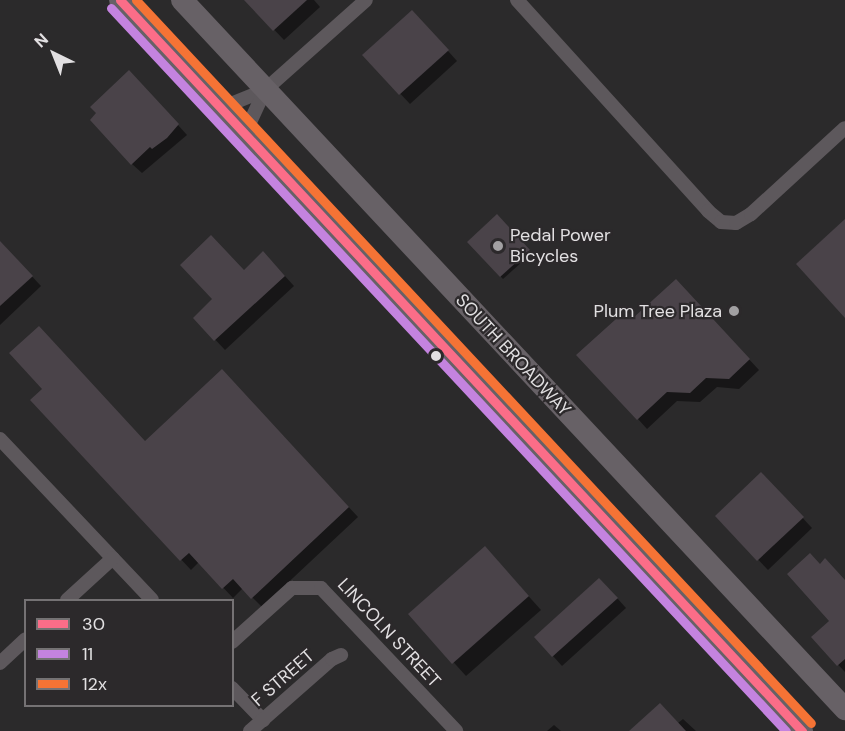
<!DOCTYPE html>
<style>
body{margin:0}
#map{position:relative;width:845px;height:731px;overflow:hidden;background:#2b2a2b;font-family:"DM Sans",sans-serif}
div>[style]{position:absolute}
[style*='--x']{left:calc(var(--x)*1px);top:calc(var(--y)*1px);width:calc(var(--w)*1px);rotate:calc(var(--a)*1deg)}
.shadow>*{inset:0;background:#0007}
.building>*{inset:0;background:#4a4349}
.minor>*{height:14px;margin:-7px;padding:0 7px;transform-origin:7px;border-radius:7px;background:#5d585c}
.primary>*{height:22px;margin:-11px;padding:0 11px;transform-origin:11px;border-radius:11px;background:#676166}
.bus-1>*{height:9px;margin:-4.5px;padding:0 4.5px;transform-origin:4.5px;border-radius:4.5px;background:#fb6d88}
.bus-2>*{height:9px;margin:-4.5px;padding:0 4.5px;transform-origin:4.5px;border-radius:4.5px;background:#c483df}
.bus-3>*{height:9px;margin:-4.5px;padding:0 4.5px;transform-origin:4.5px;border-radius:4.5px;background:#f57335}
.dots>*{width:16px;height:16px;translate:-50% -50%;box-sizing:border-box;border:3px solid #2c292b;border-radius:50%}
span{translate:-50% -50%;white-space:nowrap;text-align:center;line-height:1.15;-webkit-text-stroke:4.5px #2c292b;paint-order:stroke}
.poi-label{font-size:18px;color:#e2e0e2}
.left{translate:0 -50%;text-align:left}
.right{translate:-100% -50%;text-align:right}
.street-label{font-size:18px;color:#e2e0e2}
.legend{position:absolute;left:24px;top:599px;width:210px;height:108px;box-sizing:border-box;background:#2c292b;border:2px solid #757274;margin:0;padding:8px 10px;list-style:none;font-size:18px;color:#e2e0e2}
.legend li{display:flex;align-items:center;gap:12px;height:30px}
.legend b{width:30px;border:2px solid #757274}
.north{position:absolute;left:24px;top:24px;width:60px;height:60px;-webkit-text-stroke:4px #2c292b;paint-order:stroke;rotate:317deg;font-size:16px;font-weight:700;line-height:24px;text-align:center;color:#e2e0e2}
.north::after{content:'';display:block;margin:auto;width:21px;height:27px;background:#e2e0e2;clip-path:polygon(50% 0,100% 100%,50% 72%,0 100%)}
</style>
<div id="map">
<div class="shadow">
<i style="clip-path:polygon(246px 0,314px 0,320px 7px,284px 40px)"></i>
<i style="clip-path:polygon(421px 21px,457px 61px,410px 104px,364px 55px)"></i>
<i style="clip-path:polygon(139px 82px,187px 135px,142px 173px,132px 164px)"></i>
<i style="clip-path:polygon(497px 216px,532px 253px,503px 279px,469px 242px)"></i>
<i style="clip-path:polygon(0 242px,41px 286px,0 325px)"></i>
<i style="clip-path:polygon(273px 263px,294px 286px,225px 350px,195px 318px,244px 272px)"></i>
<i style="clip-path:polygon(686px 291px,759px 370px,739px 389px,717px 387px,700px 402px,677px 401px,647px 429px,638px 419px,633px 320px)"></i>
<i style="clip-path:polygon(231px 381px,358px 517px,262px 607px,243px 588px,233px 598px,199px 562px,191px 570px,32px 400px,145px 442px)"></i>
<i style="clip-path:polygon(771px 484px,812px 528px,768px 570px,717px 516px)"></i>
<i style="clip-path:polygon(497px 561px,541px 610px,466px 676px,410px 614px)"></i>
<i style="clip-path:polygon(820px 565px,845px 581px,845px 672px,813px 638px,831px 622px)"></i>
<i style="clip-path:polygon(609px 589px,626px 608px,562px 666px,553px 656px)"></i>
<i style="clip-path:polygon(683px 719px,696px 731px,631px 731px,678px 723px)"></i>
<i style="clip-path:polygon(554px 725px,561px 731px,547px 731px)"></i>
</div>
<div class="building">
<i style="clip-path:polygon(244px 0,307px 0,273px 31px)"></i>
<i style="clip-path:polygon(412px 10px,449px 50px,399px 95px,362px 55px)"></i>
<i style="clip-path:polygon(129px 70px,179px 124px,167px 138px,152px 149px,150px 147px,131px 165px,90px 120px,96px 113px,90px 107px)"></i>
<i style="clip-path:polygon(497px 214px,530px 250px,500px 277px,467px 242px)"></i>
<i style="clip-path:polygon(845px 219px,845px 318px,796px 264px)"></i>
<i style="clip-path:polygon(211px 235px,244px 270px,263px 251px,285px 276px,214px 341px,193px 318px,212px 299px,180px 265px)"></i>
<i style="clip-path:polygon(0 241px,33px 276px,0 306px)"></i>
<i style="clip-path:polygon(676px 279px,750px 359px,729px 379px,706px 378px,690px 393px,667px 392px,637px 420px,576px 355px,626px 310px,633px 318px)"></i>
<i style="clip-path:polygon(39px 326px,145px 441px,222px 369px,349px 507px,251px 599px,233px 579px,222px 589px,189px 553px,180px 561px,30px 400px,42px 389px,9px 353px)"></i>
<i style="clip-path:polygon(761px 472px,804px 517px,757px 561px,715px 516px)"></i>
<i style="clip-path:polygon(485px 546px,529px 596px,452px 664px,408px 614px)"></i>
<i style="clip-path:polygon(810px 553px,820px 564px,825px 558px,845px 580px,845px 659px,837px 666px,811px 637px,829px 621px,787px 574px)"></i>
<i style="clip-path:polygon(599px 578px,618px 598px,552px 657px,534px 637px)"></i>
<i style="clip-path:polygon(660px 703px,686px 731px,629px 731px)"></i>
</div>
<div class="minor">
<i style="--x:517;--y:0;--w:285;--a:47.8"></i>
<i style="--x:708;--y:211;--w:17;--a:40"></i>
<i style="--x:721;--y:222;--w:15;--a:4"></i>
<i style="--x:736;--y:223;--w:17;--a:-31"></i>
<i style="--x:751;--y:214;--w:127;--a:-42.5"></i>
<i style="--x:221;--y:108;--w:48;--a:-22.2"></i>
<i style="--x:265;--y:90;--w:135;--a:-41.7"></i>
<i style="--x:245;--y:133;--w:47;--a:-65.1"></i>
<i style="--x:0;--y:439;--w:221;--a:46.6"></i>
<i style="--x:67;--y:600;--w:62;--a:-42.4"></i>
<i style="--x:232;--y:642;--w:81;--a:-42"></i>
<i style="--x:292;--y:588;--w:29;--a:0"></i>
<i style="--x:321;--y:588;--w:197;--a:46.6"></i>
<i style="--x:0;--y:663;--w:35;--a:-43"></i>
<i style="--x:232;--y:688;--w:45;--a:45.9"></i>
<i style="--x:250;--y:731;--w:109;--a:-41.3"></i>
<i style="--x:332;--y:659;--w:10;--a:-24"></i>
</div>
<div class="primary">
<i style="--x:120;--y:0;--w:1000;--a:46.99"></i>
<i style="--x:182;--y:0;--w:971;--a:46.92"></i>
</div>
<div class="bus-1">
<i style="--x:120;--y:0;--w:1000;--a:46.99"></i>
</div>
<div class="bus-2">
<i style="--x:111;--y:8;--w:989;--a:46.97"></i>
</div>
<div class="bus-3">
<i style="--x:136;--y:0;--w:989;--a:46.97"></i>
</div>
<div class="dots">
<i style="left:498px;top:246px;background:#a2a0a2"></i>
<i style="left:734px;top:311px;background:#a2a0a2"></i>
<i style="left:436px;top:356px;background:#e2e0e2"></i>
</div>
<div class="poi-label">
<span class="left" style="left:510px;top:246px">Pedal Power<br>Bicycles</span>
<span class="right" style="left:722px;top:311px">Plum Tree Plaza</span>
</div>
<div class="street-label">
<span style="left:513px;top:355px;rotate:47deg">SOUTH BROADWAY</span>
<span style="left:389px;top:633px;rotate:47deg">LINCOLN STREET</span>
<span style="left:283px;top:678px;rotate:-41deg">F STREET</span>
</div>
<ul class="legend">
<li><b style="height:8px;background:#fb6d88"></b>30</li>
<li><b style="height:8px;background:#c483df"></b>11</li>
<li><b style="height:8px;background:#f57335"></b>12x</li>
</ul>
<div class="north">N</div>
</div>
